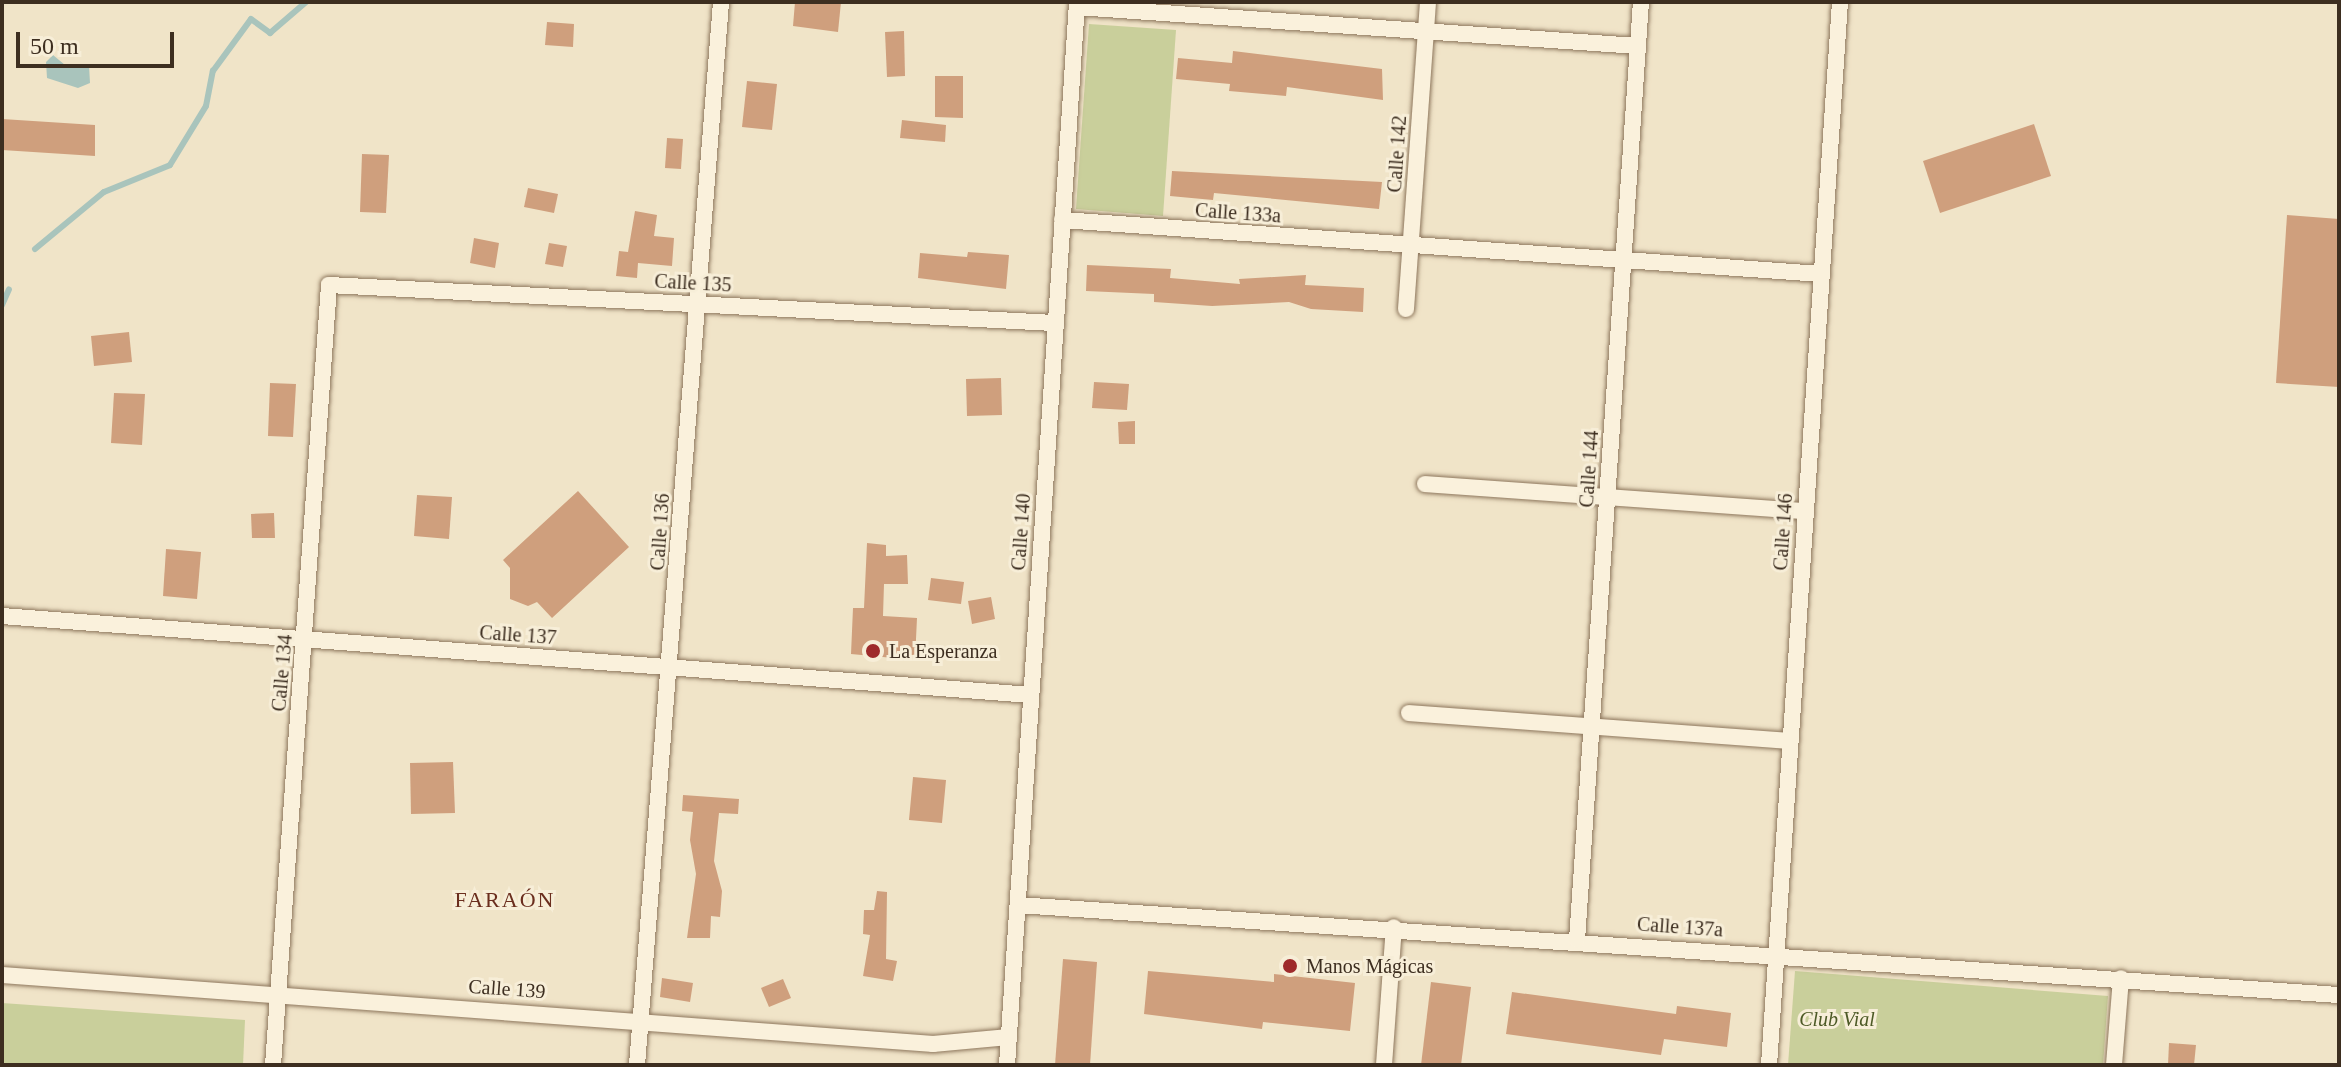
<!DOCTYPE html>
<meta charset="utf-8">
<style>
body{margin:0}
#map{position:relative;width:2341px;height:1067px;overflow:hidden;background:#f0e4c8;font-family:Georgia,serif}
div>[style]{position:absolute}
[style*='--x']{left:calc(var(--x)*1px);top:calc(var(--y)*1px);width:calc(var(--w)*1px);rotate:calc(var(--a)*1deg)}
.green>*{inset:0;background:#c9cf9b}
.water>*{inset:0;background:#a9c4bc}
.stream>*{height:6px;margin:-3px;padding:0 3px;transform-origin:3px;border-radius:3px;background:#a9c4bc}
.building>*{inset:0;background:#cf9f7d}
.roads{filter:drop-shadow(0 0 2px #8d765c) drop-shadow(0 0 2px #8d765c)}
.minor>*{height:16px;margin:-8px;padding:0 8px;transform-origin:8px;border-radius:8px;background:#faf1dc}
.dots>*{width:22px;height:22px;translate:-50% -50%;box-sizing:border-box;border:4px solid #f7eed8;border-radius:50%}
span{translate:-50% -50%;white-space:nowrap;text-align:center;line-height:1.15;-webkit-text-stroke:6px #f7eed8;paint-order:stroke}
.street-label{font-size:20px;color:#3d2e20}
.poi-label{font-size:20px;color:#3d2e20}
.left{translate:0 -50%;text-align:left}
.park-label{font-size:20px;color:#4d5a26;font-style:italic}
.neighbourhood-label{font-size:22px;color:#6b2e1e;letter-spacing:2px}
.frame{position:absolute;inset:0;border:4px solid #3d2e20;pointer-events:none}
.scale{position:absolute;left:16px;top:32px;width:158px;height:36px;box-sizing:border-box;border:4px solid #3d2e20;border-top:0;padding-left:10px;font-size:24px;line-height:28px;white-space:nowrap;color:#3d2e20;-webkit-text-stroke:6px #f7eed8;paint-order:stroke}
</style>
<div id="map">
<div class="green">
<i style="clip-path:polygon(1089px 24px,1176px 30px,1163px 216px,1076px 209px)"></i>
<i style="clip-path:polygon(1795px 971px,2108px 996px,2103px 1065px,1788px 1065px)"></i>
<i style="clip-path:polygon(2px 1003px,245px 1020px,243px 1065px,2px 1065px)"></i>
</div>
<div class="water">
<i style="clip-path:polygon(53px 55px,65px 65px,89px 65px,90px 83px,78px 88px,47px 78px,46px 62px)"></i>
</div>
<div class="stream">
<i style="--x:35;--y:249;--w:89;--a:-39.6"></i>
<i style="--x:104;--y:192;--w:71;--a:-22.2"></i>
<i style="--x:170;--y:165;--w:69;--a:-58.6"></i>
<i style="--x:206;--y:106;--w:36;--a:-79"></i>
<i style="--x:213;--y:71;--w:64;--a:-53.8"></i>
<i style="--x:251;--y:19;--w:24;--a:36"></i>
<i style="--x:270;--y:33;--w:48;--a:-40.7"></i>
<i style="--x:2;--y:305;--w:17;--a:-66"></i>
</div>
<div class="building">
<i style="clip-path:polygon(795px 2px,841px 2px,838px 32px,793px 26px)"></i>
<i style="clip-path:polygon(547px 22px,574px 24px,573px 47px,545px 45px)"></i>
<i style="clip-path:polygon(904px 31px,905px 76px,887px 77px,885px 32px)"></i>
<i style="clip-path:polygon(1233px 51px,1382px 69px,1383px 100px,1287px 87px,1286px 96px,1229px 91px,1230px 84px,1176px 79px,1178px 58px,1232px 63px)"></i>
<i style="clip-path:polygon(935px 76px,963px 76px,963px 118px,935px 117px)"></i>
<i style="clip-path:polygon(747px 81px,777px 84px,772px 130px,742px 127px)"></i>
<i style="clip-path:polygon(2px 119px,95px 125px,95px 156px,2px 150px)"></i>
<i style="clip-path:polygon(902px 120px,946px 125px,945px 142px,900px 138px)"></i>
<i style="clip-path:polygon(2034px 124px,2051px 176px,1940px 213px,1923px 161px)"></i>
<i style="clip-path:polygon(667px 138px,683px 139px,681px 169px,665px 168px)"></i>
<i style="clip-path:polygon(362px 154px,389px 155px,386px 213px,360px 212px)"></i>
<i style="clip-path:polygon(1172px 171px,1382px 182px,1379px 209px,1214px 193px,1213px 200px,1170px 196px)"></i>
<i style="clip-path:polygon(528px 188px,558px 194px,554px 213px,524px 207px)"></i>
<i style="clip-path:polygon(635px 211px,657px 215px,654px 236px,674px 238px,672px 266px,638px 263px,637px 278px,616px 276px,619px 251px,628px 252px)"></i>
<i style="clip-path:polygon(2287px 215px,2339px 219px,2339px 387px,2276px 383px)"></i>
<i style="clip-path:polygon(474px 238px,499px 243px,495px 268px,470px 263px)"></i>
<i style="clip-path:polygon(549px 243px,567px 246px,563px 267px,545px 264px)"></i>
<i style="clip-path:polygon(968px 252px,1009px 255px,1006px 289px,918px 278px,920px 253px,967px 257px)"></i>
<i style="clip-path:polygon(1087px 265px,1171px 269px,1170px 278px,1240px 284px,1239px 279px,1306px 275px,1305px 285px,1364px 288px,1363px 312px,1311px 309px,1289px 302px,1212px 306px,1154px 302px,1154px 294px,1086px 291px)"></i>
<i style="clip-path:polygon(129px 332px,132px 362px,94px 366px,91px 336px)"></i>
<i style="clip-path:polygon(1001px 378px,1002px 415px,967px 416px,966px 379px)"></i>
<i style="clip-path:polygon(1094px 382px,1129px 384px,1127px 410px,1092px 408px)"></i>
<i style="clip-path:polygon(270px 383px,296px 384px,293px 437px,268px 436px)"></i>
<i style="clip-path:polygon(114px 393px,145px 394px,142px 445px,111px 443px)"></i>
<i style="clip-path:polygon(1135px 421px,1135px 444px,1119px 444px,1118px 422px)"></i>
<i style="clip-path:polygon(578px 491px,629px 547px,552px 618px,537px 602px,528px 606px,510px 599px,510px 568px,503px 560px)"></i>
<i style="clip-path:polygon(417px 495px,452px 497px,449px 539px,414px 536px)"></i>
<i style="clip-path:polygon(274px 513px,275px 538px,252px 538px,251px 514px)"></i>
<i style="clip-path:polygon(867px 543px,886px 545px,886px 556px,907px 555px,908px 584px,884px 584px,883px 616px,917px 618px,915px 660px,851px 654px,853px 608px,864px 608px)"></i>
<i style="clip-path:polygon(166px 549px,201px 552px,197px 599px,163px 596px)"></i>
<i style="clip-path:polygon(931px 578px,964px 582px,961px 604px,928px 600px)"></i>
<i style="clip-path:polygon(991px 597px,995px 619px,972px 624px,968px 601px)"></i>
<i style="clip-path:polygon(453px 762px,455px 813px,411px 814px,410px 763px)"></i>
<i style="clip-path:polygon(913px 777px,946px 780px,942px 823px,909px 820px)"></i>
<i style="clip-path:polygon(683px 795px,739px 799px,738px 814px,719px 813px,714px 861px,722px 891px,720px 917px,711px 916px,710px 938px,687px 938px,696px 874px,690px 840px,693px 812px,682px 811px)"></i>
<i style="clip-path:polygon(877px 891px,887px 892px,886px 959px,897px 961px,893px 981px,863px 976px,870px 935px,863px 934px,864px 910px,874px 910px)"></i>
<i style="clip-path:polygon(1063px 959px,1097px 962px,1090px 1065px,1055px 1065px)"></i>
<i style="clip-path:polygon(1148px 971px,1274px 982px,1274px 974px,1355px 983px,1350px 1031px,1263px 1022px,1262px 1029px,1144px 1014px)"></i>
<i style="clip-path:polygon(662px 978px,693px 983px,690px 1002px,660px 997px)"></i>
<i style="clip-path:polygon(783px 979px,791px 998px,769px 1007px,761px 988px)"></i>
<i style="clip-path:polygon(1431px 982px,1471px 987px,1461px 1065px,1421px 1065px)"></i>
<i style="clip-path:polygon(1512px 992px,1676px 1014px,1677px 1006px,1731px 1013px,1727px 1047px,1664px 1039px,1661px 1055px,1506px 1034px)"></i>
<i style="clip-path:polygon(2169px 1043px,2196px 1045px,2194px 1065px,2168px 1065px)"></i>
</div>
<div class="roads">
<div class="minor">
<i style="--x:1077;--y:7;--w:562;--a:3.98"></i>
<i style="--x:1062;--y:220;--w:761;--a:4.07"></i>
<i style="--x:1406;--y:309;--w:308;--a:-85.9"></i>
<i style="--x:1425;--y:484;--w:381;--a:4.1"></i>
<i style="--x:2;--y:616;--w:1032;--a:4.39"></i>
<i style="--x:1409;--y:713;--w:381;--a:4.2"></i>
<i style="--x:1018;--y:905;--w:1324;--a:3.9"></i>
<i style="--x:1577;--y:940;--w:940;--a:-86.1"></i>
<i style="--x:2;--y:975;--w:934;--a:4.24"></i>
<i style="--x:933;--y:1044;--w:76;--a:-5.3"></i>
<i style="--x:273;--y:1065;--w:782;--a:-85.89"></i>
<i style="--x:329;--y:285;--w:727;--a:3"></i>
<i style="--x:637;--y:1065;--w:1066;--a:-85.48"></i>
<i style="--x:1007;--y:1065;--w:1065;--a:-86.23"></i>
<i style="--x:1384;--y:1065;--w:138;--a:-85.9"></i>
<i style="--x:1769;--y:1065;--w:1065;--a:-86.18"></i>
<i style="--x:2114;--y:1065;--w:87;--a:-85.4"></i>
</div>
</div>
<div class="dots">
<i style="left:873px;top:651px;background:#9e2a2b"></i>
<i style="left:1290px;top:966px;background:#9e2a2b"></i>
</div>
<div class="street-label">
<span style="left:1397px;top:154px;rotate:-86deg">Calle 142</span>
<span style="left:1238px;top:213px;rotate:4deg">Calle 133a</span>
<span style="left:693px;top:283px;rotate:3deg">Calle 135</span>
<span style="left:1589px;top:469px;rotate:-86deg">Calle 144</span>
<span style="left:660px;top:532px;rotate:-86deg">Calle 136</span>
<span style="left:1021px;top:532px;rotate:-86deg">Calle 140</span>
<span style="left:1783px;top:532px;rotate:-86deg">Calle 146</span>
<span style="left:518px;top:635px;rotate:4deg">Calle 137</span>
<span style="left:282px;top:673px;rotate:-85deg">Calle 134</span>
<span style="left:1680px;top:927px;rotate:4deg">Calle 137a</span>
<span style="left:507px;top:989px;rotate:4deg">Calle 139</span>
</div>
<div class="poi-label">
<span class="left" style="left:889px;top:651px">La Esperanza</span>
<span class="left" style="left:1306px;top:966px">Manos Mágicas</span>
</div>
<div class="park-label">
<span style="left:1837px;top:1019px">Club Vial</span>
</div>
<div class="neighbourhood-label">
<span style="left:505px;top:900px">FARAÓN</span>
</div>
<div class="frame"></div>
<div class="scale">50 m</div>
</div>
